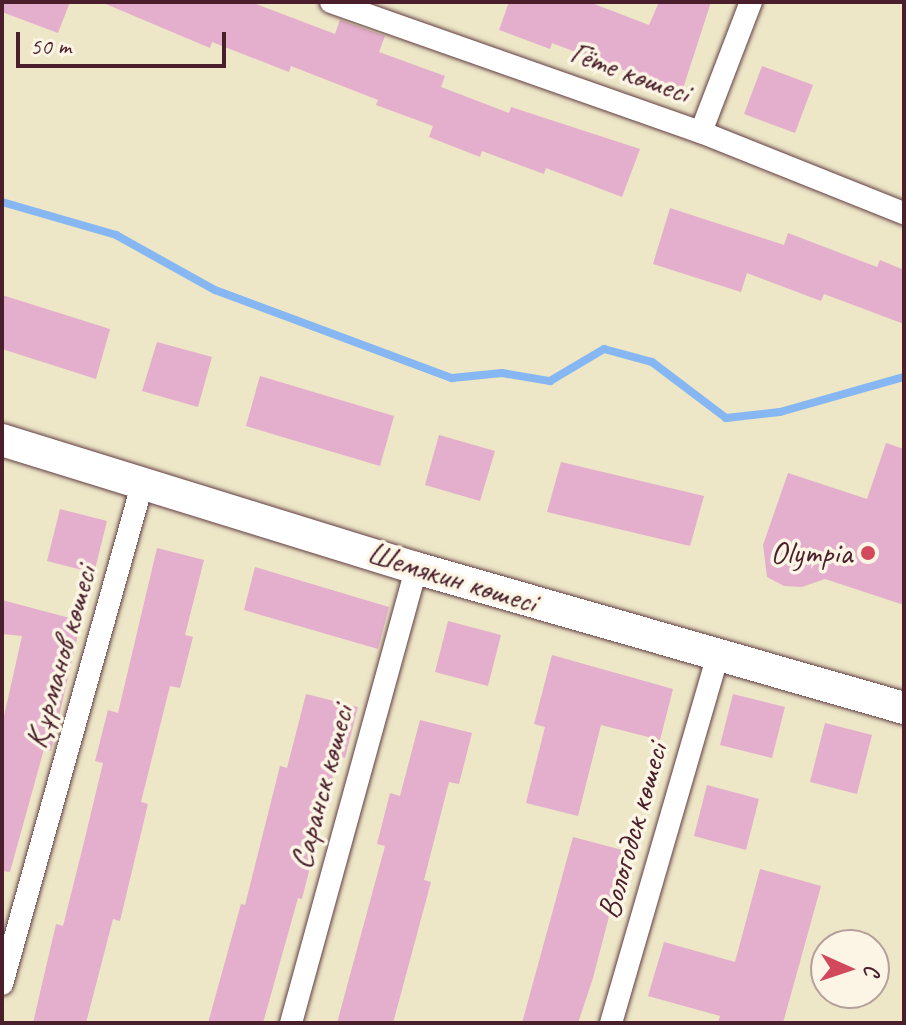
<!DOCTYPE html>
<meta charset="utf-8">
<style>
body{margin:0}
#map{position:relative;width:906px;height:1025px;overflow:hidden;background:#ede6c7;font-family:Caveat,sans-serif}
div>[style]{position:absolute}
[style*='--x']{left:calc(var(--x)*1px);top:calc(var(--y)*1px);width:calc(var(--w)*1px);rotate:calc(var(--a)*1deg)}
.stream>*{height:8px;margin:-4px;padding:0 4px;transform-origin:4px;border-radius:4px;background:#86b7f2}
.building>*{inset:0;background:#e4afcc}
.roads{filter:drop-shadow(0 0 2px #623d42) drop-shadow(0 0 2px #623d42)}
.street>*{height:22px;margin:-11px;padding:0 11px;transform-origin:11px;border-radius:11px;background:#fff}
.secondary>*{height:32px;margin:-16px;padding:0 16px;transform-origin:16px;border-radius:16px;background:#fff}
.dots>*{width:22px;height:22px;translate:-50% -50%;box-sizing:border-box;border:4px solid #fcf5e5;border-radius:50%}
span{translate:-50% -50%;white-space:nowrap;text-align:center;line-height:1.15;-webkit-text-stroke:7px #fcf5e5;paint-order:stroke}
.street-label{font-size:32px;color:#4a1f2b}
.poi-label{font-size:32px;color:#4a1f2b}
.right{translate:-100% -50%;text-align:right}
.frame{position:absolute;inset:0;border:4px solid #4a1f2b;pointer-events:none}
.north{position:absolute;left:810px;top:929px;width:80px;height:80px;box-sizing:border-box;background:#fcf5e5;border:2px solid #b59f9b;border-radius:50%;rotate:93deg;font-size:22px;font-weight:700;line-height:32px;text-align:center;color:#4a1f2b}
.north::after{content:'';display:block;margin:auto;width:28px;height:36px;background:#d1495b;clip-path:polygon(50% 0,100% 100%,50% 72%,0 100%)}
.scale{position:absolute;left:16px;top:32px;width:210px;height:36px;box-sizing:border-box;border:4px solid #4a1f2b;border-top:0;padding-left:10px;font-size:24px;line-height:28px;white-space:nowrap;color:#4a1f2b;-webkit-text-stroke:6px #fcf5e5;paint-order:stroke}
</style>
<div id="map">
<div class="stream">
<i style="--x:2;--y:202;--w:119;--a:16.1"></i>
<i style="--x:116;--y:235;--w:113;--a:29.1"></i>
<i style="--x:215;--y:290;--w:253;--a:20.4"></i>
<i style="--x:452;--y:378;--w:50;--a:-5.7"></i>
<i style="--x:502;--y:373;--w:49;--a:9.5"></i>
<i style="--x:550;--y:381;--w:63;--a:-30.7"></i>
<i style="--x:604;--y:349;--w:50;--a:15.2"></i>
<i style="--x:652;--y:362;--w:93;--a:37.1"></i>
<i style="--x:726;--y:418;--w:54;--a:-6.3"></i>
<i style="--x:780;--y:412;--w:129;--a:-15.8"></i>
</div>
<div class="building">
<i style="clip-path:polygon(2px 2px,70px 2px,58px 33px,2px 12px)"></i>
<i style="clip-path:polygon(101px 2px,251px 2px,335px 34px,340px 20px,385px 36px,379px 52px,445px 76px,441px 87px,509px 113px,511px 107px,640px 149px,622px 197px,546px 168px,544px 174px,482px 151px,480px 157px,429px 137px,433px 126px,376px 105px,378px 100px,291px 66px,289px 72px,212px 42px,210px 48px)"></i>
<i style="clip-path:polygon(509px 2px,589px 2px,649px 25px,659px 2px,711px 2px,679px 101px,628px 82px,631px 73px,552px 43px,550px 49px,499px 30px)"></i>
<i style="clip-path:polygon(762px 66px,813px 85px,795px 133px,744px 114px)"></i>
<i style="clip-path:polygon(670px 208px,784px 245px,788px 233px,877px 267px,880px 260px,904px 270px,904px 324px,824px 294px,821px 301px,747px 273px,741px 292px,653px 264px)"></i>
<i style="clip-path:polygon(2px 295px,110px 329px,96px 379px,2px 349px)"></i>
<i style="clip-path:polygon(157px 342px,212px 357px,198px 407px,142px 391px)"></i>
<i style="clip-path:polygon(260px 376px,394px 416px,380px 466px,246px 426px)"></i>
<i style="clip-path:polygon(439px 435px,495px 451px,480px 501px,425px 485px)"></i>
<i style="clip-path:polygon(886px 443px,904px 449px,904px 605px,825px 579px,802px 587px,784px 586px,767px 577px,763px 545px,788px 473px,867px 499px)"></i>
<i style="clip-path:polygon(561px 462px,704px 496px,690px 546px,547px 512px)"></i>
<i style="clip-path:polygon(60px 509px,107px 521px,94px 573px,47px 561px)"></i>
<i style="clip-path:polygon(157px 548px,204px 560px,185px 635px,193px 637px,180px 688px,170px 686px,141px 802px,148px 804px,120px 921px,113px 919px,86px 1023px,33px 1023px,56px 924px,63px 926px,84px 842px,103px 763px,95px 761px,108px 710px,118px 713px)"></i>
<i style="clip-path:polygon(255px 567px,389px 607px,378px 649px,244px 610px)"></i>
<i style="clip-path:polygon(2px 600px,81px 621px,51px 751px,44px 749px,10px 872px,2px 871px,2px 725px,22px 636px,2px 634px)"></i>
<i style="clip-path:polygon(448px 621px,501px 635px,488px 686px,435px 672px)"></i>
<i style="clip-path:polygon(552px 655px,673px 689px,660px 740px,601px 725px,578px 816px,526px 803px,545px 727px,534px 724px)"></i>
<i style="clip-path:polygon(306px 694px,358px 707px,345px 758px,338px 757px,302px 899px,298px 898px,263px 1023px,208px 1023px,241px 904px,245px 905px,280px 766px,287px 768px)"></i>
<i style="clip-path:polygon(733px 694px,785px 707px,772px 758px,720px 745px)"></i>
<i style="clip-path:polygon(420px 720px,472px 733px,459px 784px,449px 782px,424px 880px,431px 882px,393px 1023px,337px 1023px,385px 846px,377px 844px,390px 793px,400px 796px)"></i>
<i style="clip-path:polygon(825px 723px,872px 735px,857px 794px,810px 782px)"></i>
<i style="clip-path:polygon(707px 785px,759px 799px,746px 850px,694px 836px)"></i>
<i style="clip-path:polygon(573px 837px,626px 851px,593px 978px,578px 1023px,522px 1023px)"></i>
<i style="clip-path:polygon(760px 869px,821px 886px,783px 1023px,718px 1023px,720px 1016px,648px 996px,664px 942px,735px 962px)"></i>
</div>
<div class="roads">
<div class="street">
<i style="--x:331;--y:2;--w:392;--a:19.4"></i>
<i style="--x:701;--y:132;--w:219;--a:21.8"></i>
<i style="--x:701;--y:132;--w:139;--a:-69"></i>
<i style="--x:2;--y:984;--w:518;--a:-74.33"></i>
<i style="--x:291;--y:1023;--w:472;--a:-74.6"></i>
<i style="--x:611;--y:1023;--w:381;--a:-73.8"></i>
</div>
<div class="secondary">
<i style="--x:2;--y:440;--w:433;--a:17.2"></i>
<i style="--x:416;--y:568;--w:508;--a:16.01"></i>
</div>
</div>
<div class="dots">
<i style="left:868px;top:553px;background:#d1495b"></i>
</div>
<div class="street-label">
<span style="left:630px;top:73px;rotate:20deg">Гёте көшесі</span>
<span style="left:452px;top:578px;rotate:17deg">Шемякин көшесі</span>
<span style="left:61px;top:657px;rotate:-74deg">Құрманов көшесі</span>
<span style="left:322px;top:787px;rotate:-75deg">Саранск көшесі</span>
<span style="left:633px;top:831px;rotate:-74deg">Вологодск көшесі</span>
</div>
<div class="poi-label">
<span class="right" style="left:852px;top:553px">Olympia</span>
</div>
<div class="frame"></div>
<div class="north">С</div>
<div class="scale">50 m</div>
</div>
